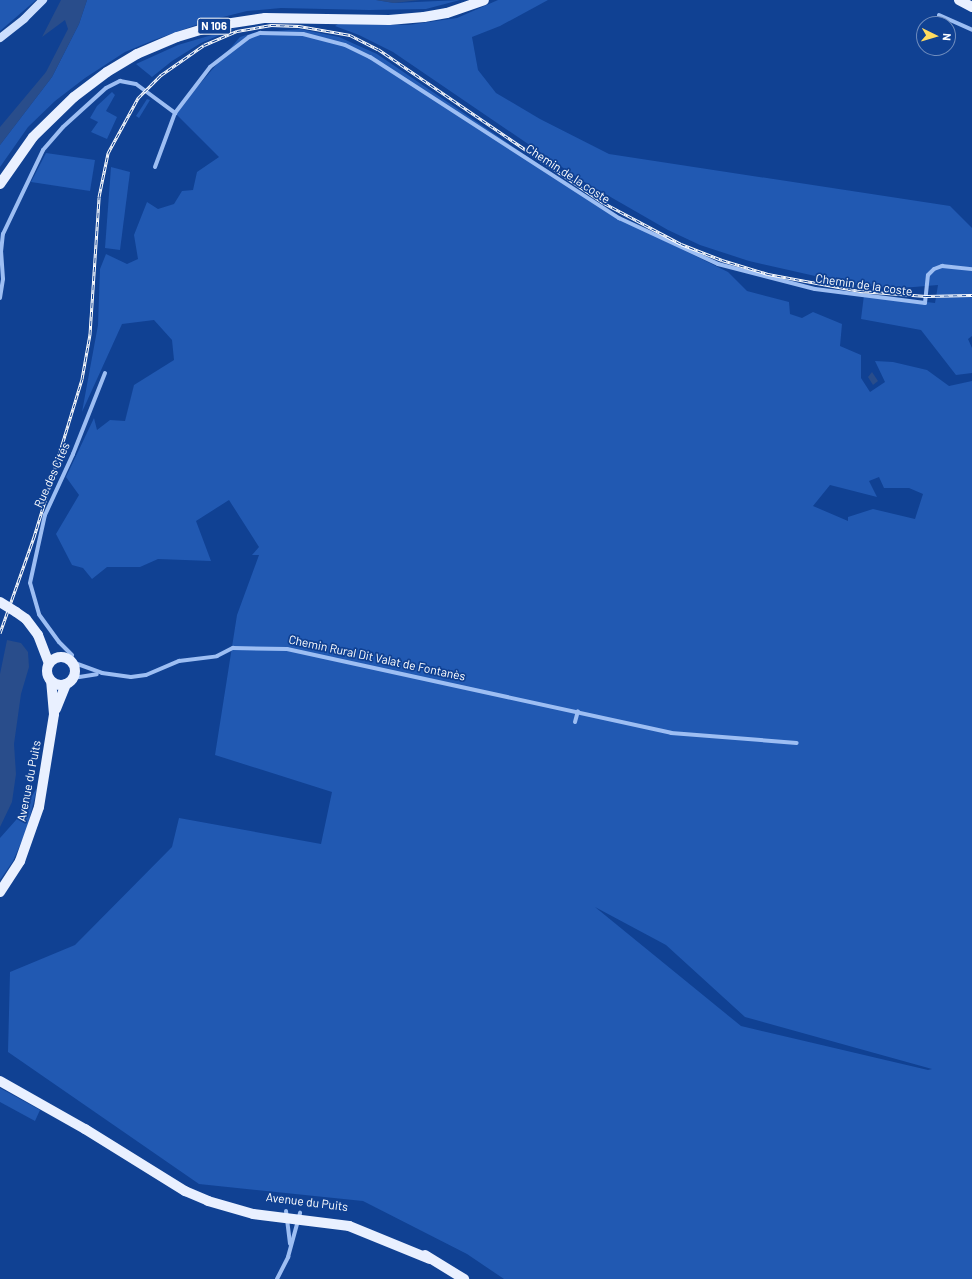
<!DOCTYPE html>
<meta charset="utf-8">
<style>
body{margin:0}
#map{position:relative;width:972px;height:1279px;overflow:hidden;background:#104193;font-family:Barlow,sans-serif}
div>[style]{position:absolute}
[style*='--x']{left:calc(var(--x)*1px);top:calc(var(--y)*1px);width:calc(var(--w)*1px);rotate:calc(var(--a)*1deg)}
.green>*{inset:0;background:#2159b2}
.water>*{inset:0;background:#294d8b}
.street>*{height:4px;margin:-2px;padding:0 2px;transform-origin:2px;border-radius:2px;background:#9dbef3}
.secondary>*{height:8px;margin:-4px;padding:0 4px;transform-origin:4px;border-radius:4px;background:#ccdefd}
.primary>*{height:10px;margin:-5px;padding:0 5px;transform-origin:5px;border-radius:5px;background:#e9f0ff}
.primary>.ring{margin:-5px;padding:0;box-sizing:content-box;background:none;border:10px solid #e9f0ff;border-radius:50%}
.rail>*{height:3px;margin-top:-1.5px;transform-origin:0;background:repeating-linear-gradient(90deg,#104193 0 4.5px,#fff 0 9px);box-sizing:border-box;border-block:1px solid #fff}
.primary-bridge>*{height:10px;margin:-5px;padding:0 5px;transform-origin:5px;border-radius:5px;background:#e9f0ff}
span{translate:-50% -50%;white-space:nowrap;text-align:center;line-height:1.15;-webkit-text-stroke:3.5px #104193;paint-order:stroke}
.shield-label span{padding:1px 3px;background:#104193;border:1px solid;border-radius:3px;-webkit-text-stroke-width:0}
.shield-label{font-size:11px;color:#fff;font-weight:700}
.street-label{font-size:12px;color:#fff}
.north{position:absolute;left:916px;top:16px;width:40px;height:40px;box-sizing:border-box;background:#104193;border:1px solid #708dbe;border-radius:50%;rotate:95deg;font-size:11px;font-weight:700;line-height:16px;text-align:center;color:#fff}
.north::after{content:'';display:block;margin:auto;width:14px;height:18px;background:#ffdb5f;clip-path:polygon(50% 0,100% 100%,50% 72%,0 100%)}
</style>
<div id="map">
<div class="green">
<i style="clip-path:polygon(0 0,36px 0,0 31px)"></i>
<i style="clip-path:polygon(87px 0,376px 0,394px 3px,460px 0,426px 9px,369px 10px,281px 8px,247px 11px,207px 21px,154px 40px,125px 52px,85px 78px,55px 101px,28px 127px,0 167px,0 145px,52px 77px,79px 24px)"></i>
<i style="clip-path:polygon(498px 0,548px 0,500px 26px,472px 37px,478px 70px,496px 93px,540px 119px,609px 154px,950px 206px,972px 228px,972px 336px,968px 339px,972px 348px,972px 373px,956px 375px,921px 330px,861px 319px,864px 295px,935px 303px,938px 285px,902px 288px,855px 285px,749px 261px,700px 245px,668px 230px,581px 180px,393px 52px,359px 35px,335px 26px,338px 24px,408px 25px,457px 18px)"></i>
<i style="clip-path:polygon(239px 27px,201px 43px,172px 61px,152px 77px,136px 64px,178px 45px)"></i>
<i style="clip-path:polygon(evenodd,300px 29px,339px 37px,377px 54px,618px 218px,728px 272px,747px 291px,789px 302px,790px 314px,802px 318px,813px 312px,842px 324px,840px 346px,861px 355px,861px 378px,870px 392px,885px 382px,875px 361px,893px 362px,927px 370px,949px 386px,972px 381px,972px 1279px,504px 1279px,467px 1254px,363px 1201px,199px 1184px,8px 1052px,10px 972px,75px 945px,172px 847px,179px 818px,321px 844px,332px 792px,215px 755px,237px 615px,259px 555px,252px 555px,259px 547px,229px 500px,196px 521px,211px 561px,158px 559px,140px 567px,107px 567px,92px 579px,83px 568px,72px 565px,56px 534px,79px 495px,66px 477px,94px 418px,97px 430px,110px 420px,125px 421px,134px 385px,174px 360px,172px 340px,154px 320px,122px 324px,82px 412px,98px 325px,100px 269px,106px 254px,127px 264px,138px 259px,134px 235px,147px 202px,158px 209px,174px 204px,182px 191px,193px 190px,197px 172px,219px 157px,175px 113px,240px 37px,253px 33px,300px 29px,879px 477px,884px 488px,909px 488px,923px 494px,915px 519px,873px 509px,848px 517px,848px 521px,813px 506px,830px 485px,877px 497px,869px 481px,879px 477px,300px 29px,595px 907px,666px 945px,745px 1017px,932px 1069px,928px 1070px,741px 1026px,595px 907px)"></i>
<i style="clip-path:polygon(112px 92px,115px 95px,106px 111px,117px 117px,107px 139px,91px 132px,98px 122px,90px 118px,97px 106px)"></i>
<i style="clip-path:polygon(147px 99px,150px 100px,139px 118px,136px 116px)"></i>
<i style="clip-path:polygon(46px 153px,95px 160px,90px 191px,31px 182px)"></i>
<i style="clip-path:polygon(111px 167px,130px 172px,120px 250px,105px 248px)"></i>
<i style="clip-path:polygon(37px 788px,27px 829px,13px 861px,0 880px,0 838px,16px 820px)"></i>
<i style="clip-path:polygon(0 1088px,40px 1110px,35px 1121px,0 1102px)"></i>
</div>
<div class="water">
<i style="clip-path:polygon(61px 0,87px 0,79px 24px,52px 77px,0 145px,0 127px,46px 72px,68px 29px,65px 20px,42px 37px)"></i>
<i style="clip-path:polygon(376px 0,420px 0,394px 3px)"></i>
<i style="clip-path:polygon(872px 372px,878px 381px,873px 385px,868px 377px)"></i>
<i style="clip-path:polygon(7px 640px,21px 643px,28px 652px,29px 667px,21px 694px,14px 744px,16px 774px,12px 802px,0 827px,0 674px)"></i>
</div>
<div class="street">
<i style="--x:939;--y:15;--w:36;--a:24"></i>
<i style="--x:155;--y:167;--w:58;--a:-69.7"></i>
<i style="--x:175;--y:113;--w:58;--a:-52.7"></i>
<i style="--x:210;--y:67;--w:49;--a:-37.6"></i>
<i style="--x:249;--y:37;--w:12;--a:-20"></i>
<i style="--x:260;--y:33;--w:43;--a:1.3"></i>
<i style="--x:303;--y:34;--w:43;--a:14.7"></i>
<i style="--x:345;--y:45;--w:28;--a:26"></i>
<i style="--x:370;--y:57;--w:297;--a:32.9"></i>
<i style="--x:619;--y:218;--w:109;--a:24.9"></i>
<i style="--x:718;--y:264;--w:100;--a:14.5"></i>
<i style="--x:815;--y:289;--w:111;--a:7.3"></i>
<i style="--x:925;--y:303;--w:28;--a:-84"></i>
<i style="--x:928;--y:275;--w:8;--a:-45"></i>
<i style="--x:934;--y:269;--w:9;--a:-21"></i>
<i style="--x:942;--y:266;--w:30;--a:6"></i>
<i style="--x:0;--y:298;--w:19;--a:-81"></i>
<i style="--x:3;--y:279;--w:27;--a:-94"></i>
<i style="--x:1;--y:252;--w:18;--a:-84"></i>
<i style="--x:3;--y:234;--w:93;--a:-64.5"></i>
<i style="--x:43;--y:150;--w:30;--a:-49"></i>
<i style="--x:63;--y:127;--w:58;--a:-42.2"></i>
<i style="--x:106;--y:88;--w:16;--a:-27"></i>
<i style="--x:120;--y:81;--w:16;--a:11"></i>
<i style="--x:136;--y:84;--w:49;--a:36.6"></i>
<i style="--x:70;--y:660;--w:5;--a:-68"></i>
<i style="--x:72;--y:655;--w:18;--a:-135"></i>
<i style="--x:59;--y:642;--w:34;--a:-126"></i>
<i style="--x:39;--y:614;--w:32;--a:-106"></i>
<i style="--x:30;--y:583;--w:70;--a:-77.6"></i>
<i style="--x:45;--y:515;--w:67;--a:-65.3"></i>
<i style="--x:73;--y:454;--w:87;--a:-68.4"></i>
<i style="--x:72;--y:662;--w:32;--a:20"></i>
<i style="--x:102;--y:673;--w:29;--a:8"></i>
<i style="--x:131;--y:677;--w:15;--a:-8"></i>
<i style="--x:146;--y:675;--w:36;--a:-23"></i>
<i style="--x:179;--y:661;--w:38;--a:-7"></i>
<i style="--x:217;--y:656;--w:18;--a:-27"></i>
<i style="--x:233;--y:648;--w:54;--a:1.1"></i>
<i style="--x:287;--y:649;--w:393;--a:12.3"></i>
<i style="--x:671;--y:733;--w:126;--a:4.5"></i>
<i style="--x:73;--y:678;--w:24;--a:-9"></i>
<i style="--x:575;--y:722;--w:11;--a:-75"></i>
<i style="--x:286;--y:1211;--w:33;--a:83"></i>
<i style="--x:277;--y:1279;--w:25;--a:-63"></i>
<i style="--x:288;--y:1257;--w:46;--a:-74.7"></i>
</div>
<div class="secondary">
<i style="--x:0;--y:38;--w:31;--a:-38"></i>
<i style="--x:24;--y:19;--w:27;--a:-45"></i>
</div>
<div class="primary">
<i style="--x:959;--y:0;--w:15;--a:28"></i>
<i style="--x:0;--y:184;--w:57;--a:-54.9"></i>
<i style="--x:33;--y:137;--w:57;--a:-44.3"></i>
<i style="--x:74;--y:97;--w:41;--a:-37.1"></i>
<i style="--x:107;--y:72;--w:35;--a:-31"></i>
<i style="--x:137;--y:54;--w:43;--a:-23"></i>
<i style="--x:177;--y:37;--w:37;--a:-17"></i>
<i style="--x:212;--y:26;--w:54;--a:-8.6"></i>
<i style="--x:265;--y:18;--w:124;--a:0.9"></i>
<i style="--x:389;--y:20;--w:35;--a:-5"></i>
<i style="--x:424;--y:17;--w:23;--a:-10"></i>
<i style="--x:447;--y:13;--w:39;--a:-19"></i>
<i style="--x:16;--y:612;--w:12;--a:35"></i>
<i style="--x:26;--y:619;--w:20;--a:53"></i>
<i style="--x:38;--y:635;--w:30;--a:69"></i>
<i class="ring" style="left:47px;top:657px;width:18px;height:18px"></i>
<i style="--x:56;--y:709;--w:27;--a:-68"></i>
<i style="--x:0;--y:892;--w:37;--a:-57"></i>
<i style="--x:20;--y:861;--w:57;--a:-70.6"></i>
<i style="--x:39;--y:807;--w:94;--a:-80.8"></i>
<i style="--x:54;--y:714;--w:33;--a:-95"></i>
<i style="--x:0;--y:1081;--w:98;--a:29.5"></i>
<i style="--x:85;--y:1129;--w:118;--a:31.8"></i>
<i style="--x:185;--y:1191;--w:25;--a:23"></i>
<i style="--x:208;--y:1201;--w:47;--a:16.1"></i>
<i style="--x:253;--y:1214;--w:97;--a:7.1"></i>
<i style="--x:349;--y:1226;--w:87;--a:22.2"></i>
<i style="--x:425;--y:1255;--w:46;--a:31.6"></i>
</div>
<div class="rail">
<i style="--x:0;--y:633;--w:102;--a:-70.5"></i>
<i style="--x:34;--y:537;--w:165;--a:-73.1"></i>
<i style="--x:82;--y:379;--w:46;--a:-79.9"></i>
<i style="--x:90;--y:334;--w:137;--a:-86.2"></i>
<i style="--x:99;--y:197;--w:45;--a:-78.4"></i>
<i style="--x:108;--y:153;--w:63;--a:-61.4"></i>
<i style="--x:138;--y:98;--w:33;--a:-45"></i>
<i style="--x:161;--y:75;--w:52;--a:-34.9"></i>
<i style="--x:204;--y:45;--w:36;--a:-23"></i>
<i style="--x:237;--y:31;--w:35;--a:-10"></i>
<i style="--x:271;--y:25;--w:28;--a:2"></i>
<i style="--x:299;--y:26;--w:52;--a:10"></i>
<i style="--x:350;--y:35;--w:31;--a:27"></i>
<i style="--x:378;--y:49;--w:273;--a:34.3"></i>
<i style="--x:604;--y:203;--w:87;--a:28"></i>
<i style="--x:681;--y:244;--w:44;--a:21.3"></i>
<i style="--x:722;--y:260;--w:48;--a:16.9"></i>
<i style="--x:768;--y:274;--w:94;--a:10.5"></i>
<i style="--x:860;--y:291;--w:66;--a:4.3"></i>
<i style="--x:926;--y:296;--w:46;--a:-1.2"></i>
</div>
<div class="primary-bridge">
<i style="--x:0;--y:602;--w:19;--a:32"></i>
</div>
<div class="shield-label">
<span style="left:214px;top:26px">N 106</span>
</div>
<div class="street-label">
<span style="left:568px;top:174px;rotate:33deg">Chemin de la coste</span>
<span style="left:864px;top:285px;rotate:8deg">Chemin de la coste</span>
<span style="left:52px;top:475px;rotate:-66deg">Rue des Cités</span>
<span style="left:377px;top:658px;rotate:12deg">Chemin Rural Dit Valat de Fontanès</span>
<span style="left:29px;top:781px;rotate:-79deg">Avenue du Puits</span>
<span style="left:307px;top:1202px;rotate:7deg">Avenue du Puits</span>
</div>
<div class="north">N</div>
</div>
